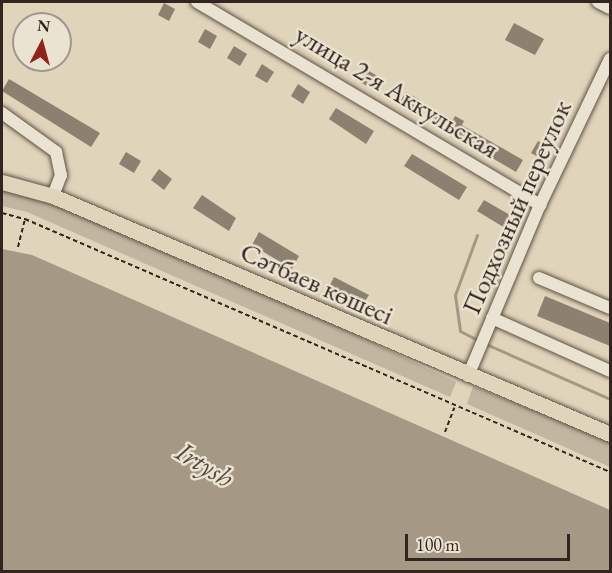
<!DOCTYPE html>
<meta charset="utf-8">
<style>
body{margin:0}
#map{position:relative;width:612px;height:573px;overflow:hidden;background:#e0d4ba;font-family:"EB Garamond",serif}
div>[style]{position:absolute}
[style*='--x']{left:calc(var(--x)*1px);top:calc(var(--y)*1px);width:calc(var(--w)*1px);rotate:calc(var(--a)*1deg)}
.green>*{inset:0;background:#c2b6a0}
.water>*{inset:0;background:#a59885}
.stream>*{height:3px;margin:-1.5px;padding:0 1.5px;transform-origin:1.5px;border-radius:1.5px;background:#a59885}
.building>*{inset:0;background:#8c8070}
.path>*{height:2px;margin-top:-1px;transform-origin:0;background:repeating-linear-gradient(90deg,#32251f 0 4.5px,transparent 0 7.5px)}
.roads{filter:drop-shadow(0 0 2px #5e5146) drop-shadow(0 0 2px #5e5146)}
.minor>*{height:12px;margin:-6px;padding:0 6px;transform-origin:6px;border-radius:6px;background:#ebe3d2}
.major>*{height:15px;margin:-7.5px;padding:0 7.5px;transform-origin:7.5px;border-radius:7.5px;background:#e0d4ba}
span{translate:-50% -50%;white-space:nowrap;text-align:center;line-height:1.15;-webkit-text-stroke:5px #ebe3d2;paint-order:stroke}
.street-label{font-size:27px;color:#32251f}
.water-label{font-size:28px;color:#54483e;font-style:italic}
.frame{position:absolute;inset:0;border:3px solid #32251f;pointer-events:none}
.north{position:absolute;left:12px;top:12px;width:60px;height:60px;box-sizing:border-box;background:#ebe3d2;border:2px solid #a1978a;border-radius:50%;rotate:6deg;font-size:16px;font-weight:700;line-height:24px;text-align:center;color:#32251f}
.north::after{content:'';display:block;margin:auto;width:21px;height:27px;background:#8f2418;clip-path:polygon(50% 0,100% 100%,50% 72%,0 100%)}
.scale{position:absolute;left:405px;top:534px;width:165px;height:27px;box-sizing:border-box;border:3px solid #32251f;border-top:0;padding-left:8px;font-size:18px;line-height:21px;white-space:nowrap;color:#32251f;-webkit-text-stroke:4px #ebe3d2;paint-order:stroke}
</style>
<div id="map">
<div class="green">
<i style="clip-path:polygon(2px 186px,129px 228px,456px 382px,450px 397px,27px 212px,2px 206px)"></i>
<i style="clip-path:polygon(473px 386px,610px 442px,610px 467px,467px 404px)"></i>
</div>
<div class="water">
<i style="clip-path:polygon(2px 249px,32px 255px,610px 510px,610px 571px,2px 571px)"></i>
</div>
<div class="stream">
<i style="--x:477;--y:235;--w:64;--a:110.1"></i>
<i style="--x:455;--y:295;--w:36;--a:82"></i>
<i style="--x:460;--y:331;--w:22;--a:27"></i>
<i style="--x:486;--y:344;--w:136;--a:23.9"></i>
</div>
<div class="building">
<i style="clip-path:polygon(164px 3px,175px 9px,169px 21px,158px 15px)"></i>
<i style="clip-path:polygon(514px 23px,544px 39px,535px 55px,505px 40px)"></i>
<i style="clip-path:polygon(205px 29px,217px 36px,210px 49px,198px 42px)"></i>
<i style="clip-path:polygon(324px 45px,336px 52px,330px 63px,318px 56px)"></i>
<i style="clip-path:polygon(234px 46px,247px 54px,240px 66px,227px 58px)"></i>
<i style="clip-path:polygon(262px 64px,274px 72px,267px 83px,255px 76px)"></i>
<i style="clip-path:polygon(363px 67px,377px 76px,370px 88px,356px 79px)"></i>
<i style="clip-path:polygon(9px 79px,100px 133px,91px 147px,2px 91px)"></i>
<i style="clip-path:polygon(298px 84px,310px 92px,303px 104px,291px 96px)"></i>
<i style="clip-path:polygon(406px 92px,420px 100px,414px 112px,399px 103px)"></i>
<i style="clip-path:polygon(336px 108px,374px 131px,366px 144px,329px 119px)"></i>
<i style="clip-path:polygon(437px 111px,453px 120px,455px 116px,464px 121px,462px 125px,523px 160px,516px 172px,431px 122px)"></i>
<i style="clip-path:polygon(538px 141px,549px 147px,542px 159px,531px 153px)"></i>
<i style="clip-path:polygon(126px 152px,141px 161px,134px 173px,119px 164px)"></i>
<i style="clip-path:polygon(412px 154px,467px 187px,459px 200px,404px 166px)"></i>
<i style="clip-path:polygon(159px 169px,172px 179px,164px 190px,151px 180px)"></i>
<i style="clip-path:polygon(202px 195px,236px 218px,229px 231px,193px 208px)"></i>
<i style="clip-path:polygon(484px 200px,517px 219px,510px 231px,477px 211px)"></i>
<i style="clip-path:polygon(259px 232px,299px 256px,292px 269px,252px 245px)"></i>
<i style="clip-path:polygon(334px 277px,369px 295px,362px 306px,328px 289px)"></i>
<i style="clip-path:polygon(545px 296px,610px 323px,610px 346px,537px 316px)"></i>
</div>
<div class="path">
<i style="--x:2;--y:213;--w:24;--a:15"></i>
<i style="--x:25;--y:219;--w:637;--a:23.39"></i>
<i style="--x:18;--y:247;--w:29;--a:-76"></i>
<i style="--x:445;--y:432;--w:26;--a:-69"></i>
</div>
<div class="roads">
<div class="minor">
<i style="--x:197;--y:2;--w:399;--a:30.6"></i>
<i style="--x:598;--y:2;--w:13;--a:27"></i>
<i style="--x:2;--y:113;--w:67;--a:35.8"></i>
<i style="--x:56;--y:152;--w:24;--a:78"></i>
<i style="--x:61;--y:175;--w:22;--a:111"></i>
<i style="--x:539;--y:278;--w:77;--a:22.9"></i>
<i style="--x:492;--y:318;--w:129;--a:24.2"></i>
<i style="--x:468;--y:376;--w:186;--a:-67.2"></i>
<i style="--x:540;--y:205;--w:162;--a:-64.4"></i>
</div>
<div class="major">
<i style="--x:2;--y:182;--w:53;--a:15.4"></i>
<i style="--x:53;--y:196;--w:606;--a:23.14"></i>
</div>
</div>
<div class="street-label">
<span style="left:397px;top:91px;rotate:31deg">улица 2-я Аккульская</span>
<span style="left:516px;top:207px;rotate:-66deg">Подхозный переулок</span>
<span style="left:317px;top:283px;rotate:24deg">Сәтбаев көшесі</span>
</div>
<div class="water-label">
<span style="left:205px;top:464px;rotate:31deg">Irtysh</span>
</div>
<div class="frame"></div>
<div class="north">N</div>
<div class="scale">100 m</div>
</div>
